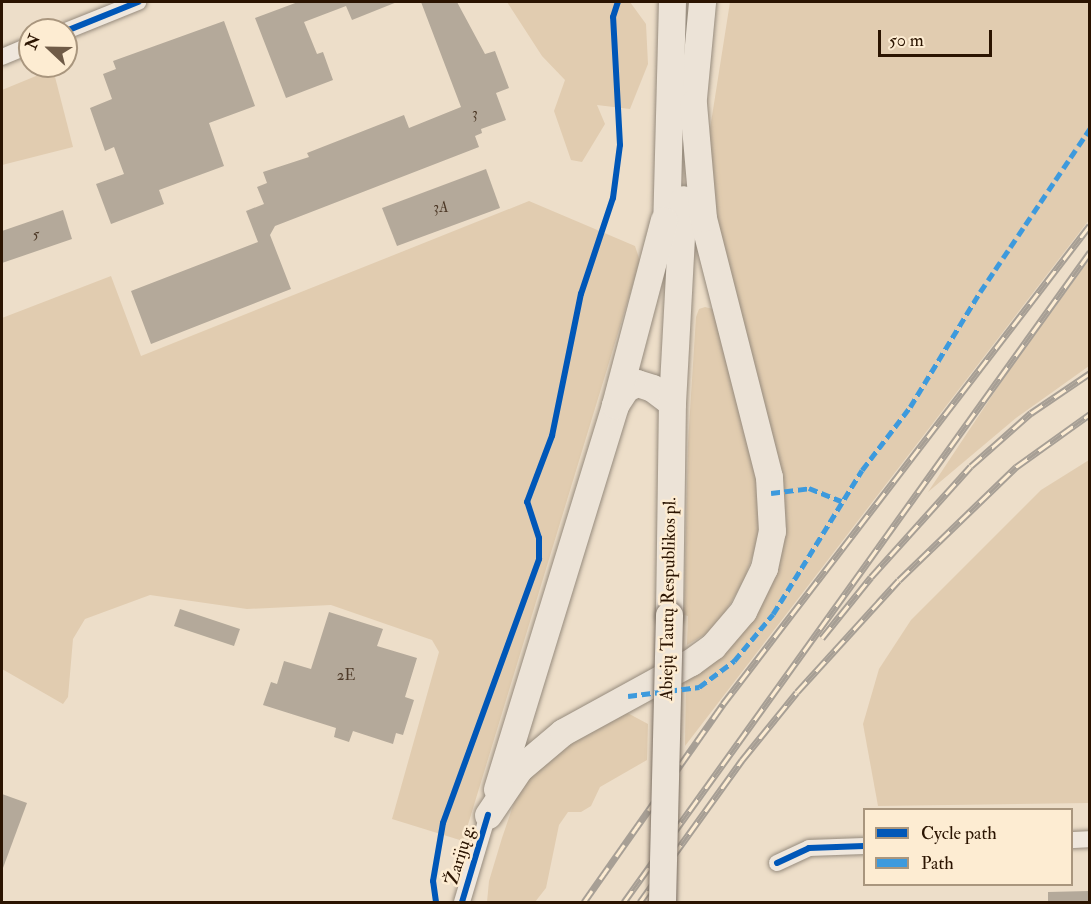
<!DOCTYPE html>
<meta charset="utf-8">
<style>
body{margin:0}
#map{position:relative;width:1091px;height:904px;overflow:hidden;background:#eddec9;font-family:"IM FELL Double Pica",serif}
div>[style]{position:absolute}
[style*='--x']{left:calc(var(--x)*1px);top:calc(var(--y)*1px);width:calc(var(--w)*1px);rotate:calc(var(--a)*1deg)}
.green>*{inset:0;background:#e1ccb0}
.building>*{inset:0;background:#b4a99a}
.roads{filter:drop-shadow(0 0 2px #968b7d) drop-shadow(0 0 2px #968b7d)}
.minor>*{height:16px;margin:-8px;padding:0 8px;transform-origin:8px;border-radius:8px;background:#efe7dd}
.trunk>*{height:27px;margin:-13.5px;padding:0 13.5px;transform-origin:13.5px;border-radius:13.5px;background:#ece3d7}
.rail>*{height:7px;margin-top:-3.5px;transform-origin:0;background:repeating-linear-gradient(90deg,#fdecd2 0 14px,#a79f95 0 28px);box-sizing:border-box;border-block:2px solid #a79f95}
.bridges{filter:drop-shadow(0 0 2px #7b6f63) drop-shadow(0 0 2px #7b6f63)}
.trunk-bridge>*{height:27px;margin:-13.5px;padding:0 13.5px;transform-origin:13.5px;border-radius:13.5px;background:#ece3d7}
.quiet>*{height:4.5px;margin-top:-2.25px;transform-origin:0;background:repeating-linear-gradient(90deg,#3d9add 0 9px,transparent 0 13.5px)}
.cycleway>*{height:6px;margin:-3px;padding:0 3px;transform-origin:3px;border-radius:3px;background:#0057b8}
span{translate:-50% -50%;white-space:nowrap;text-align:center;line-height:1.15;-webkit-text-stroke:5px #fdecd2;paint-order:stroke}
.number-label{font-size:15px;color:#4d3927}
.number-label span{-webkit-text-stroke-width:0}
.street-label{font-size:18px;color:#2b1401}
.frame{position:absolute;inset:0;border:3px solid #2b1401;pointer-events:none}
.legend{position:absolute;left:863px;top:808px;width:210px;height:78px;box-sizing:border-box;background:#fdecd2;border:2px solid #a9967e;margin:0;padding:8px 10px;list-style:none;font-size:18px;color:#2b1401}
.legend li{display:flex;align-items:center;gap:12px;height:30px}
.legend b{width:30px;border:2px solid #a9967e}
.north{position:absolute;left:18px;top:18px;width:60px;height:60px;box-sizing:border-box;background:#fdecd2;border:2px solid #a9967e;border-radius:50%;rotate:292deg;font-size:16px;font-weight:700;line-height:24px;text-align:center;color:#2b1401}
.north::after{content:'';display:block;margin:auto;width:21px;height:27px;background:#6f5b47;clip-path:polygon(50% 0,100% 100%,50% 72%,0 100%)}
.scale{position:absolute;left:878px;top:30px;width:114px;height:27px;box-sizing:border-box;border:3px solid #2b1401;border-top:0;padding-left:8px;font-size:18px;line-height:21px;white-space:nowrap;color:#2b1401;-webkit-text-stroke:4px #fdecd2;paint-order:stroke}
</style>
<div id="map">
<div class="green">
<i style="clip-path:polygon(507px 2px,630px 2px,646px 24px,648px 64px,630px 109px,597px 105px,605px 124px,582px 162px,571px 160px,554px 111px,565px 80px,542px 56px)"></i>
<i style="clip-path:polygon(730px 2px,1089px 2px,1089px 220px,685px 746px,686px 680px,704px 671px,722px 654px,784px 528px,782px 477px,712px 214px,707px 148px)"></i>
<i style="clip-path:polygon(53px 69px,73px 147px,2px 165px,2px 90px)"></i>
<i style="clip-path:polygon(529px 201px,635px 246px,640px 261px,463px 841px,392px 819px,439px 652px,432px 640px,331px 605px,247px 609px,150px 595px,85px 619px,73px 639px,68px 697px,63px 704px,2px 669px,2px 318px,111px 276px,141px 356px)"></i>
<i style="clip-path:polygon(1089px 260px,1089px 366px,1016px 418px,928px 492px,1013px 364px)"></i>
<i style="clip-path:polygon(705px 307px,713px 309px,763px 486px,757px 544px,744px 580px,716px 628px,687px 645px,688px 616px,684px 615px,688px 443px,696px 317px,699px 309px)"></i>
<i style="clip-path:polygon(1089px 460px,1089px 803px,878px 806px,863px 724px,879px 669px,911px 620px,1041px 490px)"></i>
<i style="clip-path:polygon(622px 710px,648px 724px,647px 760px,600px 787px,591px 806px,581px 812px,568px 812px,559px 825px,546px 888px,535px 902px,487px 902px,489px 881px,502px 838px,517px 794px,535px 769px,557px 745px)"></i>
</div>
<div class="building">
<i style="clip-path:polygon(298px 2px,397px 2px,352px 20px,346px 6px,304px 22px,317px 54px,323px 52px,333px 80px,286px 98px,255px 18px)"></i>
<i style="clip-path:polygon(421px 2px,457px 2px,485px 54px,495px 51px,509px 88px,496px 93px,506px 120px,481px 129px,482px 133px,475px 136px,479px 147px,275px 226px,270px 235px,291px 289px,151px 344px,131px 291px,258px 242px,246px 211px,264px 204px,257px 187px,267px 183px,263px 172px,309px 157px,307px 153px,404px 115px,409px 128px,461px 107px)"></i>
<i style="clip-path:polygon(224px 21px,255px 106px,209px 123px,224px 166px,159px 190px,164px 204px,111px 224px,96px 184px,124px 174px,114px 147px,105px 151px,90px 108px,112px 99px,103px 74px,116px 69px,113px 61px)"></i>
<i style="clip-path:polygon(486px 169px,500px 208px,397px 246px,382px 208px)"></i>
<i style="clip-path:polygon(63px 210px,72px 239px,2px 263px,2px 231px)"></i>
<i style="clip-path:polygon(180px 609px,240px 629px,234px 646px,174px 626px)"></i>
<i style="clip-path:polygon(329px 612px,383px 629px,377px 646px,417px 658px,405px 697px,414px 700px,403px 735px,396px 733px,393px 744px,353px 731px,349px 742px,334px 737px,336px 728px,263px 705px,271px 682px,277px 684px,284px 661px,311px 669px)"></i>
<i style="clip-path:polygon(2px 794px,27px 803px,3px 868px,2px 868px)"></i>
<i style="clip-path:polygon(1089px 891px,1089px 903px,1048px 903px,1048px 892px)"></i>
</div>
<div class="roads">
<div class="minor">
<i style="--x:66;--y:31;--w:78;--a:-21.9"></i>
<i style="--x:2;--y:57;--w:30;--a:-23"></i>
<i style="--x:1072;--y:840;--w:18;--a:-3"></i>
<i style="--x:777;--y:863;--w:35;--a:-25"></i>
<i style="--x:809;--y:848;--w:55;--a:-2.1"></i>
<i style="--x:462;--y:902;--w:91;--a:-73.4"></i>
</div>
<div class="trunk">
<i style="--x:691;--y:119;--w:118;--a:-84.6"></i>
<i style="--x:666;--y:230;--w:228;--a:-88.5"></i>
<i style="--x:615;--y:405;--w:20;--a:-57"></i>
<i style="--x:626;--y:388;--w:12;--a:-24"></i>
<i style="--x:637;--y:383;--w:16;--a:18"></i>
<i style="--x:652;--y:388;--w:25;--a:37"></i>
<i style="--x:669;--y:615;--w:212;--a:-89.2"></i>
<i style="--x:672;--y:403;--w:204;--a:-86.9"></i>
<i style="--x:497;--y:789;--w:402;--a:-72.9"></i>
<i style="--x:615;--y:405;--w:191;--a:-75.2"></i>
<i style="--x:488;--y:815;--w:55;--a:-56"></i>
<i style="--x:519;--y:769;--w:57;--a:-40.1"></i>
<i style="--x:563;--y:732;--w:146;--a:-28.7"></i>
<i style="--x:691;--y:662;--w:27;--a:-36"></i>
<i style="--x:713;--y:646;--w:46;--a:-49.4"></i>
<i style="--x:743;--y:611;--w:48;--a:-64"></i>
<i style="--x:764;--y:568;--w:38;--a:-78"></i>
<i style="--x:772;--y:531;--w:54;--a:-93.2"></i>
<i style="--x:769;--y:477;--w:267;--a:-104.3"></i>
<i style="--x:703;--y:218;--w:115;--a:-95"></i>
</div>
</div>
<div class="rail">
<i style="--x:822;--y:638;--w:78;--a:-51.2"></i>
<i style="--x:871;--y:577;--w:149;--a:-48"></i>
<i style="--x:971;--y:466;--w:80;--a:-41.5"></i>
<i style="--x:1031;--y:413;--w:71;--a:-34.1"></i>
<i style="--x:584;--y:902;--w:242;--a:-54.9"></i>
<i style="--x:723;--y:704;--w:603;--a:-52.54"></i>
<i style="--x:624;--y:902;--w:800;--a:-54.36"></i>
<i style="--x:640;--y:902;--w:175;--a:-54.3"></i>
<i style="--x:742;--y:760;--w:87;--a:-51"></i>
<i style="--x:797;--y:692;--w:151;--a:-47.7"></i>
<i style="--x:899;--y:580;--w:163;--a:-44"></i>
<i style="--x:1016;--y:467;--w:91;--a:-35.6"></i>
</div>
<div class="bridges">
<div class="trunk-bridge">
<i style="--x:662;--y:902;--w:287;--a:-88.6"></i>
</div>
</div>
<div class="quiet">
<i style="--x:771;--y:493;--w:38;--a:-7"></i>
<i style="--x:809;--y:488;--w:35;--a:22"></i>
<i style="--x:628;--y:696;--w:72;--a:-7.2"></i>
<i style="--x:699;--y:687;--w:44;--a:-36.6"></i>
<i style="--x:734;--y:661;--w:61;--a:-50.3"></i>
<i style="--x:773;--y:614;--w:169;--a:-58.3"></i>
<i style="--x:862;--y:470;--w:79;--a:-52.7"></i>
<i style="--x:910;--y:407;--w:135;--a:-58.7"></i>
<i style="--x:980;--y:292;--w:197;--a:-56.1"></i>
</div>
<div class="cycleway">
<i style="--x:66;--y:31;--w:78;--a:-21.9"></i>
<i style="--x:777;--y:863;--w:35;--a:-25"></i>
<i style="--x:809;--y:848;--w:55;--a:-2.1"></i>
<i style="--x:436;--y:902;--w:21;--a:-98"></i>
<i style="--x:433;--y:881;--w:59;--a:-80.2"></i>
<i style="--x:443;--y:823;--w:281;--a:-70"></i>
<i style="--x:539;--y:559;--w:21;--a:-90"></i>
<i style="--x:539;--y:538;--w:38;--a:-108"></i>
<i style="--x:527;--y:502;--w:71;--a:-69.3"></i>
<i style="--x:552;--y:436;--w:145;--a:-78.5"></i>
<i style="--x:581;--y:294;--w:101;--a:-71.6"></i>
<i style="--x:613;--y:198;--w:53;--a:-82.5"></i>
<i style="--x:620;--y:145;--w:128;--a:-93.1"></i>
<i style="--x:613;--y:17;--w:16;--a:-72"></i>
<i style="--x:462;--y:902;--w:91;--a:-73.4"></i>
</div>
<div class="number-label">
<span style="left:475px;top:114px">3</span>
<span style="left:441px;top:208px">3A</span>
<span style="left:36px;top:235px">5</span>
<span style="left:346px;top:676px">2E</span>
</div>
<div class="street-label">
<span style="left:669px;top:599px;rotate:-89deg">Abiejų Tautų Respublikos pl.</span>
<span style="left:461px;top:855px;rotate:-73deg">Žarijų g.</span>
</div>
<div class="frame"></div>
<ul class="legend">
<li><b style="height:8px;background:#0057b8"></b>Cycle path</li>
<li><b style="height:8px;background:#3d9add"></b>Path</li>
</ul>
<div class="north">N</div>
<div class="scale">50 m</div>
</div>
